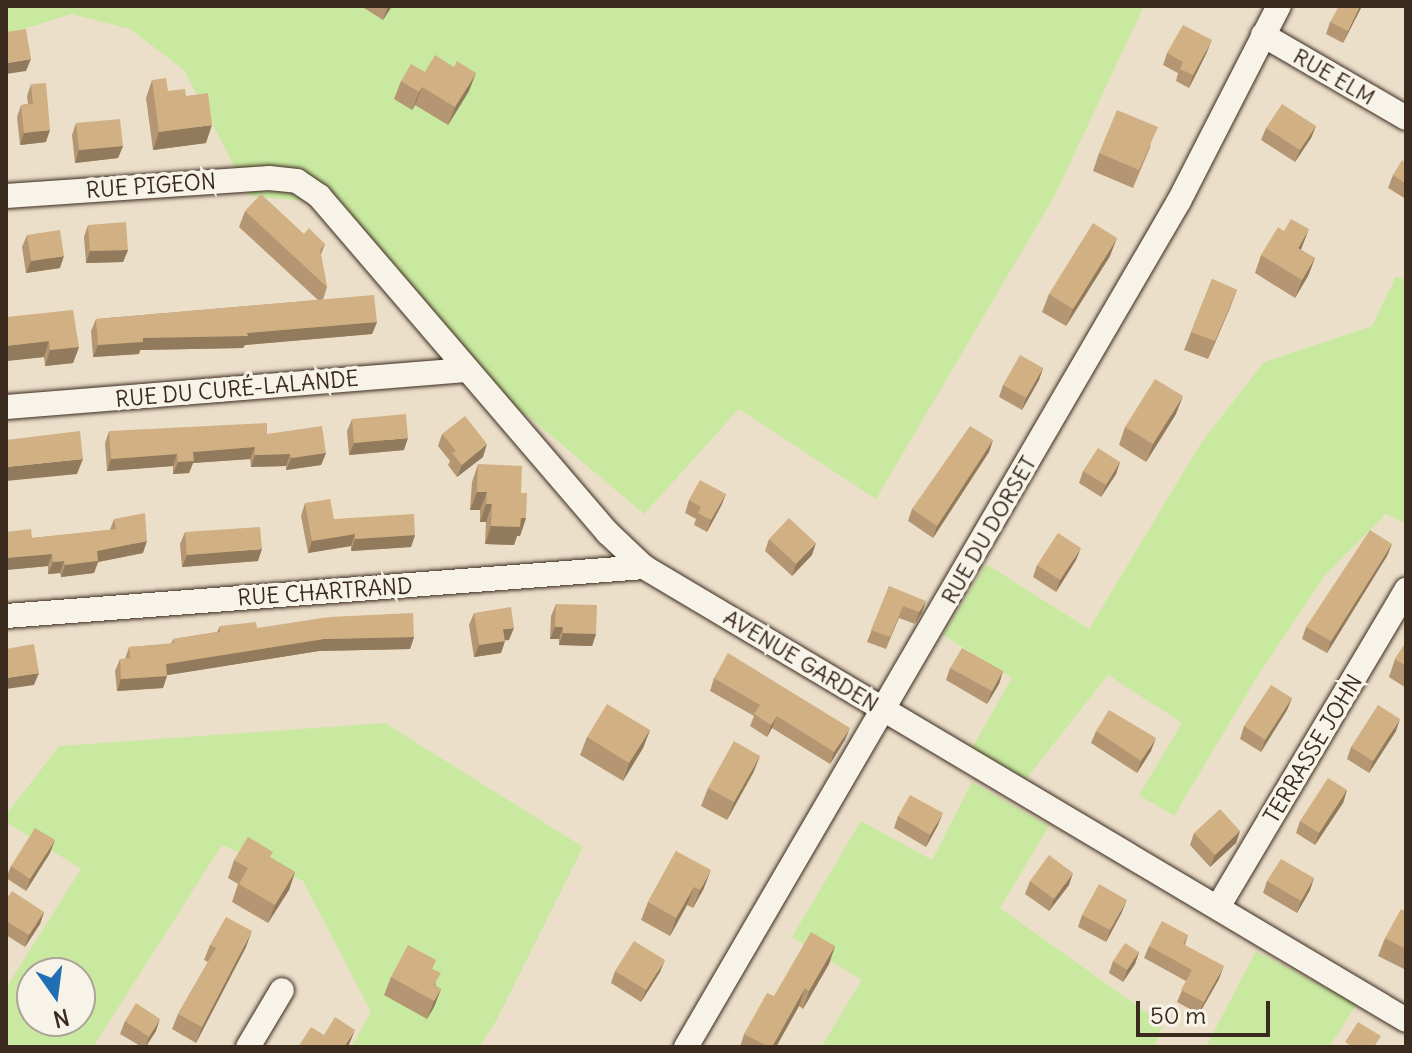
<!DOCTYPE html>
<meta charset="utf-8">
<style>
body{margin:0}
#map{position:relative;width:1412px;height:1053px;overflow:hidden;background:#ecdfca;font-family:Delius,sans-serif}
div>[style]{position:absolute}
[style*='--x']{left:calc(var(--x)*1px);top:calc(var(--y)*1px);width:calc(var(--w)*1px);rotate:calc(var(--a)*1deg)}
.green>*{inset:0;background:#c9e9a1}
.roads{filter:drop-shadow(0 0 2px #3b2a1e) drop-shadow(0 0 2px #3b2a1e)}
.minor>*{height:24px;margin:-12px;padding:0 12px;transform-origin:12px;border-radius:12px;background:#f7f3e8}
.wall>*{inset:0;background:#b49772}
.shaded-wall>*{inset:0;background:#927b5c}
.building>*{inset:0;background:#d1b084}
span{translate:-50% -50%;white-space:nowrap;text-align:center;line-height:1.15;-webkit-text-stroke:7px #f7f3e8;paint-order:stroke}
.street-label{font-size:22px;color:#3b2a1e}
.frame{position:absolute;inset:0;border:8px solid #3b2a1e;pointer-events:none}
.north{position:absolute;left:16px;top:957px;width:80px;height:80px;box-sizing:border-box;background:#f7f3e8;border:2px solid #aca397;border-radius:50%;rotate:166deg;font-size:22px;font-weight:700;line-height:32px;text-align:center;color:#3b2a1e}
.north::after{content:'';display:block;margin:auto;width:28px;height:36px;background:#1f6fb2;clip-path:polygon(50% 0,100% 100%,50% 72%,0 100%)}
.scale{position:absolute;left:1136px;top:1001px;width:134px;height:36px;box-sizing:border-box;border:4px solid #3b2a1e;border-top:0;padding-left:10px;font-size:24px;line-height:28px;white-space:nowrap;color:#3b2a1e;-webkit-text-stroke:6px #f7f3e8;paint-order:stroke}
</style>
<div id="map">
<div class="green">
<i style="clip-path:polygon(6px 6px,1144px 6px,1054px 197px,876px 499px,739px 409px,644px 514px,528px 416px,463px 379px,313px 202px,250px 196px,184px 70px,130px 29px,71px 14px,6px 35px)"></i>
<i style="clip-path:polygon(1396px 276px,1406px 281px,1406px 524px,1386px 514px,1326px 574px,1257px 677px,1174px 816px,1139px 795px,1182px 723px,1108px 675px,1026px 779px,972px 748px,1012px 678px,943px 635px,986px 564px,1089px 629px,1201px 443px,1264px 362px,1372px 326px)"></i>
<i style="clip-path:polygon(evenodd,385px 723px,583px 847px,496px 1021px,479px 1047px,351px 1047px,371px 1012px,303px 881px,222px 845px,93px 1047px,6px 1047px,6px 988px,81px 869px,6px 822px,6px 815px,59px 746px,385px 723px,32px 973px,80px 973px,80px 1021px,32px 1021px,32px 973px)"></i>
<i style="clip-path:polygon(972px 782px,1049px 826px,1000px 908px,1163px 1024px,1154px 1047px,821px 1047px,862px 980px,792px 937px,861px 821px,932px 860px)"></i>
<i style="clip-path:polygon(1256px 951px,1357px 1004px,1329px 1047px,1206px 1047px)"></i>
</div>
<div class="roads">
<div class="minor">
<i style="--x:1263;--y:35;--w:165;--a:30.1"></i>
<i style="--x:6;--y:196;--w:264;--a:-3.9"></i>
<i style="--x:269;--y:178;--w:28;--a:6"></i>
<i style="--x:297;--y:181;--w:27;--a:34"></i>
<i style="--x:319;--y:196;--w:444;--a:49.4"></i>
<i style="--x:608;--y:533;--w:50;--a:43.4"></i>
<i style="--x:644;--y:567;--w:886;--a:30.73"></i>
<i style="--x:6;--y:407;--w:462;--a:-4.6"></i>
<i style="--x:6;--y:616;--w:640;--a:-4.39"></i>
<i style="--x:1218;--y:907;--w:369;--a:-59.3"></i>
<i style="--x:248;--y:1047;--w:66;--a:-59.2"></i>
<i style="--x:686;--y:1047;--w:979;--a:-59.77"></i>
<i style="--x:1179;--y:201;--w:219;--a:-62.9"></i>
</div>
</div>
<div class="wall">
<i style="clip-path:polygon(361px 6px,392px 6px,383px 20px)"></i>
<i style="clip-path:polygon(1362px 6px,1343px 43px,1326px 34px,1330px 22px)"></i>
<i style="clip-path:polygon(1207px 52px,1189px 88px,1176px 81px,1178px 73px,1163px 65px,1167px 53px)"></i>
<i style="clip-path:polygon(454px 67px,469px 91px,448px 125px,415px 105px,412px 110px,394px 99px,401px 81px,425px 72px)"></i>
<i style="clip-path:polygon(152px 80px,168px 91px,186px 96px,206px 143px,153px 150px,146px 98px)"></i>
<i style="clip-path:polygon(31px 84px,46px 142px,20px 145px,17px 117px,21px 105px,28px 104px,27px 96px)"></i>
<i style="clip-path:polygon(76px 123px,123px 146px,118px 158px,75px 163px,72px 135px)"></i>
<i style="clip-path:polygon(1316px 126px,1311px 138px,1295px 162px,1261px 140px,1266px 128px)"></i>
<i style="clip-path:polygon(1151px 145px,1133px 188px,1093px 171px,1099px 153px)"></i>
<i style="clip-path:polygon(1406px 163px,1406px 199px,1388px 188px,1393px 175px)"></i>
<i style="clip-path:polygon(245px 211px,325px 244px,321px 255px,327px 287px,323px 300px,377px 322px,372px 334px,245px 345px,243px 348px,140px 350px,139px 354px,93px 357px,91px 331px,96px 319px,318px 300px,239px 227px)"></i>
<i style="clip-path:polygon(88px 225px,128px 250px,123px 262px,86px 263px,84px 237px)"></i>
<i style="clip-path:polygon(27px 235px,60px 268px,26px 273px,22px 247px)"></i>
<i style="clip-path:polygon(1302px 247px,1301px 250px,1315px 258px,1308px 276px,1295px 298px,1255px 273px,1261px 255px)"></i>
<i style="clip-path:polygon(1110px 256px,1066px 326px,1042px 312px,1049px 294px)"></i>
<i style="clip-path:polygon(1212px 279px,1237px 290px,1208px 359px,1184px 350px)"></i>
<i style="clip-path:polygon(6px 317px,79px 347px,73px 363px,45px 366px,44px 357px,6px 361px)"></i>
<i style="clip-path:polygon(1043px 368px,1039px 380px,1022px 410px,999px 397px,1003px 385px)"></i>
<i style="clip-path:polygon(1176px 414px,1146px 462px,1119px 445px,1125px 427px)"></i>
<i style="clip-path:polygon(352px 419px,404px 450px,349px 455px,347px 431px)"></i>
<i style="clip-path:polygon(109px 431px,267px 434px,326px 453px,321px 465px,286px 470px,286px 466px,251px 467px,250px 459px,193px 463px,189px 473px,173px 474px,173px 466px,107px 471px,105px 443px)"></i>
<i style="clip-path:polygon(442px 434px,483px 457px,457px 477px,448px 465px,450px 461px,438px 446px)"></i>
<i style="clip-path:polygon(993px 440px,989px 452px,933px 538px,908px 521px,912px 509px)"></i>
<i style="clip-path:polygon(1120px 462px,1116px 474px,1101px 497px,1079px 483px,1083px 471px)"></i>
<i style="clip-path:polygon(478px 464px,521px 493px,526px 518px,520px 536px,517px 536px,514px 545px,485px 544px,486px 522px,480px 522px,480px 510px,470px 510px,472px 482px)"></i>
<i style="clip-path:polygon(726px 494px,721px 506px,707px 532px,694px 525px,696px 519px,685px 513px,689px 500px)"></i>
<i style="clip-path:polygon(305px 503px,334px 519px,415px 535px,411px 547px,351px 551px,351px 546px,308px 553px,301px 516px)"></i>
<i style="clip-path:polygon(114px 519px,143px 553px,98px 562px,94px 573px,61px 577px,60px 573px,48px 574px,48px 566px,6px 570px,6px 532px,32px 538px,110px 530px)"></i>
<i style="clip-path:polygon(185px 532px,258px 561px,182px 567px,180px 544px)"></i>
<i style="clip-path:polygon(769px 539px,812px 555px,792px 576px,765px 551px)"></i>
<i style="clip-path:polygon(1392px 544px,1387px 556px,1327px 653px,1302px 639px,1306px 627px)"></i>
<i style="clip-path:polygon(1076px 560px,1056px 592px,1033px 577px,1037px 565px)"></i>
<i style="clip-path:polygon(889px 586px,922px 613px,915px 624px,899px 618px,886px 649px,867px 642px)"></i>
<i style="clip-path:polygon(556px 604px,596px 634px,592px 646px,559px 645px,559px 639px,550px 639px,551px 616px)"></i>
<i style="clip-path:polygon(474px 613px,509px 640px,505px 640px,501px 653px,474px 657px,469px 625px)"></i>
<i style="clip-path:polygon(220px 626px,257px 628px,414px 637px,410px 649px,319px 651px,167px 675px,163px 688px,117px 691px,115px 671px,120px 659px,125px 659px,129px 647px,171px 644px,173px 639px,217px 632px)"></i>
<i style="clip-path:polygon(1406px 642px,1406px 688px,1389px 677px,1395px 659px)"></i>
<i style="clip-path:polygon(950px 668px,1003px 671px,999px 684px,987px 704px,946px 680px)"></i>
<i style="clip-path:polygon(714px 678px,845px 740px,830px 764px,772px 728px,767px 737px,750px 726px,754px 716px,710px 691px)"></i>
<i style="clip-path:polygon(1292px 698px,1287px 710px,1261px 752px,1240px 739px,1244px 726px)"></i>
<i style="clip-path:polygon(650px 730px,643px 748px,623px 781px,580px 755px,587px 737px)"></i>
<i style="clip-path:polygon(1096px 731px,1151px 751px,1137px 773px,1091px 743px)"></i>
<i style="clip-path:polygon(1396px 731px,1369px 773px,1347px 759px,1351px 747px)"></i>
<i style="clip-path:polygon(760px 756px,753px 773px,727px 820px,701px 806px,708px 788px)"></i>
<i style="clip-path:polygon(1347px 790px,1343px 803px,1315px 845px,1296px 833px,1300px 821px)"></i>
<i style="clip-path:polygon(898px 816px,938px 825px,926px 847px,894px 828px)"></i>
<i style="clip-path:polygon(1240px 831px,1236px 843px,1210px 867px,1190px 845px,1194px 833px)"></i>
<i style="clip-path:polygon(676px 851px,704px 888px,693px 908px,687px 905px,670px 936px,641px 920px,648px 902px)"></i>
<i style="clip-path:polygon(50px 853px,26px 891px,6px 878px,11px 866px)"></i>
<i style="clip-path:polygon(271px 858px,295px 872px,289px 890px,268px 923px,232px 902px,238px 884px,228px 878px,234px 860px)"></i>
<i style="clip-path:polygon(1314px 878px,1310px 890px,1297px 913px,1263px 893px,1267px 881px)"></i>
<i style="clip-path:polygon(1030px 881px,1069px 885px,1049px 911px,1025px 894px)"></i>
<i style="clip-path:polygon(6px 900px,44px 912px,40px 924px,25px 947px,6px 935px)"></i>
<i style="clip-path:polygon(1122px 912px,1106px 942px,1078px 927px,1082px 915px)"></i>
<i style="clip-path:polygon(1406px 912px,1406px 970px,1378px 956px,1385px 938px)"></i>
<i style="clip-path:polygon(1188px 935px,1185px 945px,1219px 979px,1199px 1014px,1177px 1002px,1186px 981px,1144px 958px,1149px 946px)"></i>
<i style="clip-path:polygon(210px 945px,246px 947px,196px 1043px,172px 1029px,178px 1014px,208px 962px,204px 960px)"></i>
<i style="clip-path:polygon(835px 946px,829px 964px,803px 1009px,799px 1006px,776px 1047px,740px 1047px,744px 1034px,774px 996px)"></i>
<i style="clip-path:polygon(1139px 952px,1135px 964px,1123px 982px,1109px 973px,1113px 961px)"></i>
<i style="clip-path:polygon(433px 969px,436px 986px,441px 989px,434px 1007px,427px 1019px,384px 995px,391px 977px)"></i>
<i style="clip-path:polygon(615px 971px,660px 972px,641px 1002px,611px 983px)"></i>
<i style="clip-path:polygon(125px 1021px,156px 1031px,146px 1047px,142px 1047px,120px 1034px)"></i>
</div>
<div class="shaded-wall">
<i style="clip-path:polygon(388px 6px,392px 6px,383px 20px)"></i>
<i style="clip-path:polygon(1360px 6px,1362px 6px,1343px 43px,1348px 31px)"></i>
<i style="clip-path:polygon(1212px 40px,1207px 52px,1189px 88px,1193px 75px)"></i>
<i style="clip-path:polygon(31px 59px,26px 71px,6px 74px,7px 63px)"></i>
<i style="clip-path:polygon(476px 73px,469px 91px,448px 125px,455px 107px)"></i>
<i style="clip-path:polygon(422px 87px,415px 105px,412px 110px,419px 92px)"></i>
<i style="clip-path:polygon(212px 125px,206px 143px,153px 150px,159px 132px)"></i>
<i style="clip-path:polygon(1316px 126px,1311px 138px,1295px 162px,1300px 150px)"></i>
<i style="clip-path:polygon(50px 130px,46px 142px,20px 145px,24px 133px)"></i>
<i style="clip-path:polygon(123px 146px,118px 158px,75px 163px,79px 150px)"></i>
<i style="clip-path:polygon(1309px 229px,1302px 247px,1291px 266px,1298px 248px)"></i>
<i style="clip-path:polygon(1117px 238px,1110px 256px,1066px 326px,1073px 309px)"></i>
<i style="clip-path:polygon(128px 250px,123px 262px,86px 263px,90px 251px)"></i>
<i style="clip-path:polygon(64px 256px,60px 268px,26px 273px,31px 261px)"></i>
<i style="clip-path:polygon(1315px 258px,1308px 276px,1295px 298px,1302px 280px)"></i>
<i style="clip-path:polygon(1237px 290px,1230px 308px,1208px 359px,1215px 341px)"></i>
<i style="clip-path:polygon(377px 322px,372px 334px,245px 345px,243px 348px,140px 350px,139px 354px,93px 357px,98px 345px,143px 338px,247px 333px)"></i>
<i style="clip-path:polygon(49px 341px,44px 357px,6px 361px,6px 346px)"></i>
<i style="clip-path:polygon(79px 347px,73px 363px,45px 366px,50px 350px)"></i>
<i style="clip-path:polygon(1043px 368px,1039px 380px,1022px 410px,1026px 398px)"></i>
<i style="clip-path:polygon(1183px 396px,1176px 414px,1146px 462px,1153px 444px)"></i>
<i style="clip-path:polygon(408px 438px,404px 450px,349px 455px,354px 443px)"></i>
<i style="clip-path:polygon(993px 440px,989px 452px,933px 538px,937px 526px)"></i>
<i style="clip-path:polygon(487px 444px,483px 457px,457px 477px,462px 465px)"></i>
<i style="clip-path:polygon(255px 447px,250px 459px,193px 463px,189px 473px,173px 474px,178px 462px,193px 452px)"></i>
<i style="clip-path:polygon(326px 453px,321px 465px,286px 470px,291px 458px)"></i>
<i style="clip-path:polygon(177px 454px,173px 466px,107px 471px,111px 459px)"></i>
<i style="clip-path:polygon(290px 454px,286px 466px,251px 467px,255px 455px)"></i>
<i style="clip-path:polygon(83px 459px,77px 474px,6px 481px,6px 467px)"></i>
<i style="clip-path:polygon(1120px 462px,1116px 474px,1101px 497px,1106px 485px)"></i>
<i style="clip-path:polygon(477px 492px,487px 492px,480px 510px,470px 510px)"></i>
<i style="clip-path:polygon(726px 494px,721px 506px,707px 532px,711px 520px)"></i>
<i style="clip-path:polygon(486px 504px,492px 504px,486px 522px,480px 522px)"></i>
<i style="clip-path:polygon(521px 518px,526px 518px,520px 536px,517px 536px,514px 545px,485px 544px,491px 526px)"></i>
<i style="clip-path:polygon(355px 534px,351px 546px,308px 553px,312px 541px)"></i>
<i style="clip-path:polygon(415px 535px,411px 547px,351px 551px,355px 539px)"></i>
<i style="clip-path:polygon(147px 541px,143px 553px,98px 562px,94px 573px,61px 577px,65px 565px,97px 551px)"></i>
<i style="clip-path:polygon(816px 543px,812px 555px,792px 576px,796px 564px)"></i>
<i style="clip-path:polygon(1392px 544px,1387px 556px,1327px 653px,1331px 641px)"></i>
<i style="clip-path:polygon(1081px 548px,1076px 560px,1056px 592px,1060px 580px)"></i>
<i style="clip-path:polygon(262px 549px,258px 561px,182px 567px,187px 555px)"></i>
<i style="clip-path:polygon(52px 554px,48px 566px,6px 570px,6px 558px)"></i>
<i style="clip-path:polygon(64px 561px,60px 573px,48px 574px,53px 562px)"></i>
<i style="clip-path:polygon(926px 601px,922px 613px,915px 624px,919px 612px)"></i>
<i style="clip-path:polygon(555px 627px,563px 627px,559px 639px,550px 639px)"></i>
<i style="clip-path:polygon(514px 628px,509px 640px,499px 641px,503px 629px)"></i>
<i style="clip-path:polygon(563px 633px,596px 634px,592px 646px,559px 645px)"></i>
<i style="clip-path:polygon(414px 637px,410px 649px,319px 651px,162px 676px,166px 664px,324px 639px)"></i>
<i style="clip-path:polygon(505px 641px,501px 653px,474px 657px,479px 645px)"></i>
<i style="clip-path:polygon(1003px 671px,999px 684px,987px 704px,992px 691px)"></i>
<i style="clip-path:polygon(39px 673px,34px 685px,6px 689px,6px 678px)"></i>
<i style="clip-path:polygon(167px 676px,163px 688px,117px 691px,121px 679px)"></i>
<i style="clip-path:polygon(1292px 698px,1287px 710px,1261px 752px,1265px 740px)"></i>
<i style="clip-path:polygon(777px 716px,772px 728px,767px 737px,771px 725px)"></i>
<i style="clip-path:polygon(1400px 719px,1396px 731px,1369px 773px,1373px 761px)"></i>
<i style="clip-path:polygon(850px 728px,845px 740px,830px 764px,834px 752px)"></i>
<i style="clip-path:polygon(650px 730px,643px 748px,623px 781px,629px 763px)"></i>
<i style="clip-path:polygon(1156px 738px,1151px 751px,1137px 773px,1141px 761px)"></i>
<i style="clip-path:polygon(760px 756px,753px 773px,727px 820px,734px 802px)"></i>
<i style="clip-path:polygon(1347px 790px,1343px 803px,1315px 845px,1319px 833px)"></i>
<i style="clip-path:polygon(943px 813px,938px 825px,926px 847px,930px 835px)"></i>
<i style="clip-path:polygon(1240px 831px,1236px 843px,1210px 867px,1215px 855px)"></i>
<i style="clip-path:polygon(55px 840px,50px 853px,26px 891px,30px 879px)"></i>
<i style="clip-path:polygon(711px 870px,704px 888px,693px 908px,700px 890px)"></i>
<i style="clip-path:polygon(295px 872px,289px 890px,268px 923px,275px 905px)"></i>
<i style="clip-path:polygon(1073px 873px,1069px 885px,1049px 911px,1054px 899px)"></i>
<i style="clip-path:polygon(1314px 878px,1310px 890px,1297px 913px,1301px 901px)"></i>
<i style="clip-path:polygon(694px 887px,687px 905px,670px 936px,676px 918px)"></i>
<i style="clip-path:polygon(1127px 900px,1122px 912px,1106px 942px,1110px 930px)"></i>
<i style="clip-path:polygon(44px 912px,40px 924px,25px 947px,29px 935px)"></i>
<i style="clip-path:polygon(252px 931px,246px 947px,196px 1043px,202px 1027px)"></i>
<i style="clip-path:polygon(835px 946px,829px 964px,803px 1009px,809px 991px)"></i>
<i style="clip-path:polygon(1139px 952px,1135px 964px,1123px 982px,1127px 970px)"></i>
<i style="clip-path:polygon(665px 960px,660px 972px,641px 1002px,646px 990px)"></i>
<i style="clip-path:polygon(1224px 966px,1219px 979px,1199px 1014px,1204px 1002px)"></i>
<i style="clip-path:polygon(805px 988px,799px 1006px,776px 1047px,772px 1047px)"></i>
<i style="clip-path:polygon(441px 989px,434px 1007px,427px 1019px,434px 1001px)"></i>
<i style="clip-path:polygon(160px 1019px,156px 1031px,145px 1047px,149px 1037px)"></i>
<i style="clip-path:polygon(355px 1030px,348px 1047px,344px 1047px)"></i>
</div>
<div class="building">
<i style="clip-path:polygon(1339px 6px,1360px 6px,1348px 31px,1330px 22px)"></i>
<i style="clip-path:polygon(1183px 25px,1212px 40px,1193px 75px,1180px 69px,1183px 62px,1167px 53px)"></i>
<i style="clip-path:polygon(26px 29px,31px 59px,7px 63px,6px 32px)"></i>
<i style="clip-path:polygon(435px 55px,454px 67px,457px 61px,476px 73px,455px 107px,422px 87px,419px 92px,401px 81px,411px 64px,425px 72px)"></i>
<i style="clip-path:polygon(166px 78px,168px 91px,185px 89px,186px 96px,208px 93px,212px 125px,159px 132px,152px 80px)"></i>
<i style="clip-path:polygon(46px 83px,50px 130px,24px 133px,21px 105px,33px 104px,31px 84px)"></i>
<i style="clip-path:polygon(1282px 104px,1316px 126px,1300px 150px,1266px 128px)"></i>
<i style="clip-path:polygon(1117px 110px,1158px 127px,1139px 170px,1099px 153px)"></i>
<i style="clip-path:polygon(120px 119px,123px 146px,79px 150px,76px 123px)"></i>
<i style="clip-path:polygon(1402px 160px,1406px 163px,1406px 184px,1393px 175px)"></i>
<i style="clip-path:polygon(261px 194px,304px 234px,309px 228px,325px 244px,320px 250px,327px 287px,245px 211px)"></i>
<i style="clip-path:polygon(1291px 219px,1309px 229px,1298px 248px,1315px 258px,1302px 280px,1261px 255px,1278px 227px,1284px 231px)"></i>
<i style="clip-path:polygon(126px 222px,128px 250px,90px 251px,88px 225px)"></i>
<i style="clip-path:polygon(1093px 223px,1117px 238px,1073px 309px,1049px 294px)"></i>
<i style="clip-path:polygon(60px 230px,64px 256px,31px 261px,27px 235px)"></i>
<i style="clip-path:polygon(1212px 279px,1237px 290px,1215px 341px,1191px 332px)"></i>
<i style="clip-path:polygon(374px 295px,377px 322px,247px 333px,248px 336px,143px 338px,143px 342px,98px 345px,96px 319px)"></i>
<i style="clip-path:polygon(73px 310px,79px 347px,50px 350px,49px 341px,6px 346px,6px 317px)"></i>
<i style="clip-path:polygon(1020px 355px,1043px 368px,1026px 398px,1003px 385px)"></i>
<i style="clip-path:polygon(1155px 379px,1183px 396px,1153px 444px,1125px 427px)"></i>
<i style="clip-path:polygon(406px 414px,408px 438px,354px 443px,352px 419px)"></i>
<i style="clip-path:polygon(465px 416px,487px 444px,462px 465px,452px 453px,456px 451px,442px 434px)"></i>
<i style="clip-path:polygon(267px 423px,267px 434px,322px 426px,326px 453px,291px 458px,290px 454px,255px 455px,255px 447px,193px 452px,194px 461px,178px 462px,177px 454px,111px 459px,109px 431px)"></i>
<i style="clip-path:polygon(970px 426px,993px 440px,937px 526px,912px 509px)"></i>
<i style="clip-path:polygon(80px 431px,83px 459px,6px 467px,6px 440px)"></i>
<i style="clip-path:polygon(1098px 448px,1120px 462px,1106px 485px,1083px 471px)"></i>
<i style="clip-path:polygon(478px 464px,522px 466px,521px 493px,527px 493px,526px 518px,521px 518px,520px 527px,491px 526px,492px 504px,486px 504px,487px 492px,477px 492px)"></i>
<i style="clip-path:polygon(700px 480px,726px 494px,711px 520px,698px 513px,701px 507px,689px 500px)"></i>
<i style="clip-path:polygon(330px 499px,334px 519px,414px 514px,415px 535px,355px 539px,355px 534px,312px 541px,305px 503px)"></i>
<i style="clip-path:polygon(145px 513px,147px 541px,97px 551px,98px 561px,65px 565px,64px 561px,53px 562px,52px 554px,6px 558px,6px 532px,31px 529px,32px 538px,116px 529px,114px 519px)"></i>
<i style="clip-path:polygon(789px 518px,816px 543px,796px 564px,769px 539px)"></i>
<i style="clip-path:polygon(260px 527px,262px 549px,187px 555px,185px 532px)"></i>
<i style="clip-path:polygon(1370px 530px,1392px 544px,1331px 641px,1306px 627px)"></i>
<i style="clip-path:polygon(1058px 533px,1081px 548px,1060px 580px,1037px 565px)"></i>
<i style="clip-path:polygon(889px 586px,926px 601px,919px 612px,903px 606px,890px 637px,871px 630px)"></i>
<i style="clip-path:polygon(556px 604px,597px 605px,596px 634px,563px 633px,563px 627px,555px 627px)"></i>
<i style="clip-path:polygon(511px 607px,514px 628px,503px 629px,505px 641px,479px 645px,474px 613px)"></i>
<i style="clip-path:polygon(413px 613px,414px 637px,324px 639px,166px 664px,167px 676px,121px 679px,120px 659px,130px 658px,129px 647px,174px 643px,173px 639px,220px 632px,220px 626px,256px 622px,257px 628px,329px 617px)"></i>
<i style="clip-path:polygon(1406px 642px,1406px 666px,1395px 659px)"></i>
<i style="clip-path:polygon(34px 644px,39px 673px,6px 678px,6px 649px)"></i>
<i style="clip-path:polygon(962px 648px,1003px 671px,992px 691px,950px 668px)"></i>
<i style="clip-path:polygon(728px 653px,850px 728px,834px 752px,777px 716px,771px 725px,754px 714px,760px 705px,714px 678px)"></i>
<i style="clip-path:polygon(1271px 685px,1292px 698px,1265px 740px,1244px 726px)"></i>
<i style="clip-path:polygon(607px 704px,650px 730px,629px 763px,587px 737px)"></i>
<i style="clip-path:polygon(1378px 705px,1400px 719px,1373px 761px,1351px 747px)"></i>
<i style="clip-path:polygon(1109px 710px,1156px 738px,1141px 761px,1096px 731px)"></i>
<i style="clip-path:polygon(734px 741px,760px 756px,734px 802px,708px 788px)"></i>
<i style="clip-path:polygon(1328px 778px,1347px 790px,1319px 833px,1300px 821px)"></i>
<i style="clip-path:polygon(910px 795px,943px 813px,930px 835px,898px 816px)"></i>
<i style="clip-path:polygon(1220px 809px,1240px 831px,1215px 855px,1194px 833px)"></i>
<i style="clip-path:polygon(35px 828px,55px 840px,30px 879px,11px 866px)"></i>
<i style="clip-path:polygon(248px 837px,273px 852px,270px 857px,295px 872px,275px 905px,239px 884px,248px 868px,234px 860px)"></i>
<i style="clip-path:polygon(676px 851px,711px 870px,700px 890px,694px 887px,676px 918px,648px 902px)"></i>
<i style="clip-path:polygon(1049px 855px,1073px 873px,1054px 899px,1030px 881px)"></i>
<i style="clip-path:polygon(1281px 859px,1314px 878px,1301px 901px,1267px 881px)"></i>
<i style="clip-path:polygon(1099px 884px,1127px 900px,1110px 930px,1082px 915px)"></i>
<i style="clip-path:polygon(12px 891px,44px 912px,29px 935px,6px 921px,6px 900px)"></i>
<i style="clip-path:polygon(1401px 909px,1406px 912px,1406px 949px,1385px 938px)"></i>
<i style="clip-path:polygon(226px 917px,252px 931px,202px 1027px,178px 1014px,216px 948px,210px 945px)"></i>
<i style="clip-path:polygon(1162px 921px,1188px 935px,1183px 944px,1224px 966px,1204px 1002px,1181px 990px,1192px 970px,1149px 946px)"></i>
<i style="clip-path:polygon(811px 932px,835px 946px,809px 991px,805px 988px,772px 1047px,769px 1047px,744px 1034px,767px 993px,774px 996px)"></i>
<i style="clip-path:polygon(634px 941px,665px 960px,646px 990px,615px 971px)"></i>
<i style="clip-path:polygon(1125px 943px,1139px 952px,1127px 970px,1113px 961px)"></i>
<i style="clip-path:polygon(408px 945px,436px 960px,432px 969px,441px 973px,434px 985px,441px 989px,434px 1001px,391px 977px)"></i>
<i style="clip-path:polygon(136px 1003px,160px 1019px,149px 1037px,125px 1021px)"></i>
<i style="clip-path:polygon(335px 1017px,355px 1030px,344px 1047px,298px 1047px,311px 1027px,324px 1035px)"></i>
<i style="clip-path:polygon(1358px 1022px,1381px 1036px,1374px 1047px,1353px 1047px,1345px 1042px)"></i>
</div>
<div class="street-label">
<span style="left:1334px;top:77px;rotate:30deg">RUE ELM</span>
<span style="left:151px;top:186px;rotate:-4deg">RUE PIGEON</span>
<span style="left:237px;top:389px;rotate:-5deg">RUE DU CURÉ-LALANDE</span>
<span style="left:989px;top:530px;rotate:-60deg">RUE DU DORSET</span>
<span style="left:325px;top:592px;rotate:-4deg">RUE CHARTRAND</span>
<span style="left:801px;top:661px;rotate:31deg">AVENUE GARDEN</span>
<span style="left:1313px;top:749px;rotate:-59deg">TERRASSE JOHN</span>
</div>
<div class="frame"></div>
<div class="north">N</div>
<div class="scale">50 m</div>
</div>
